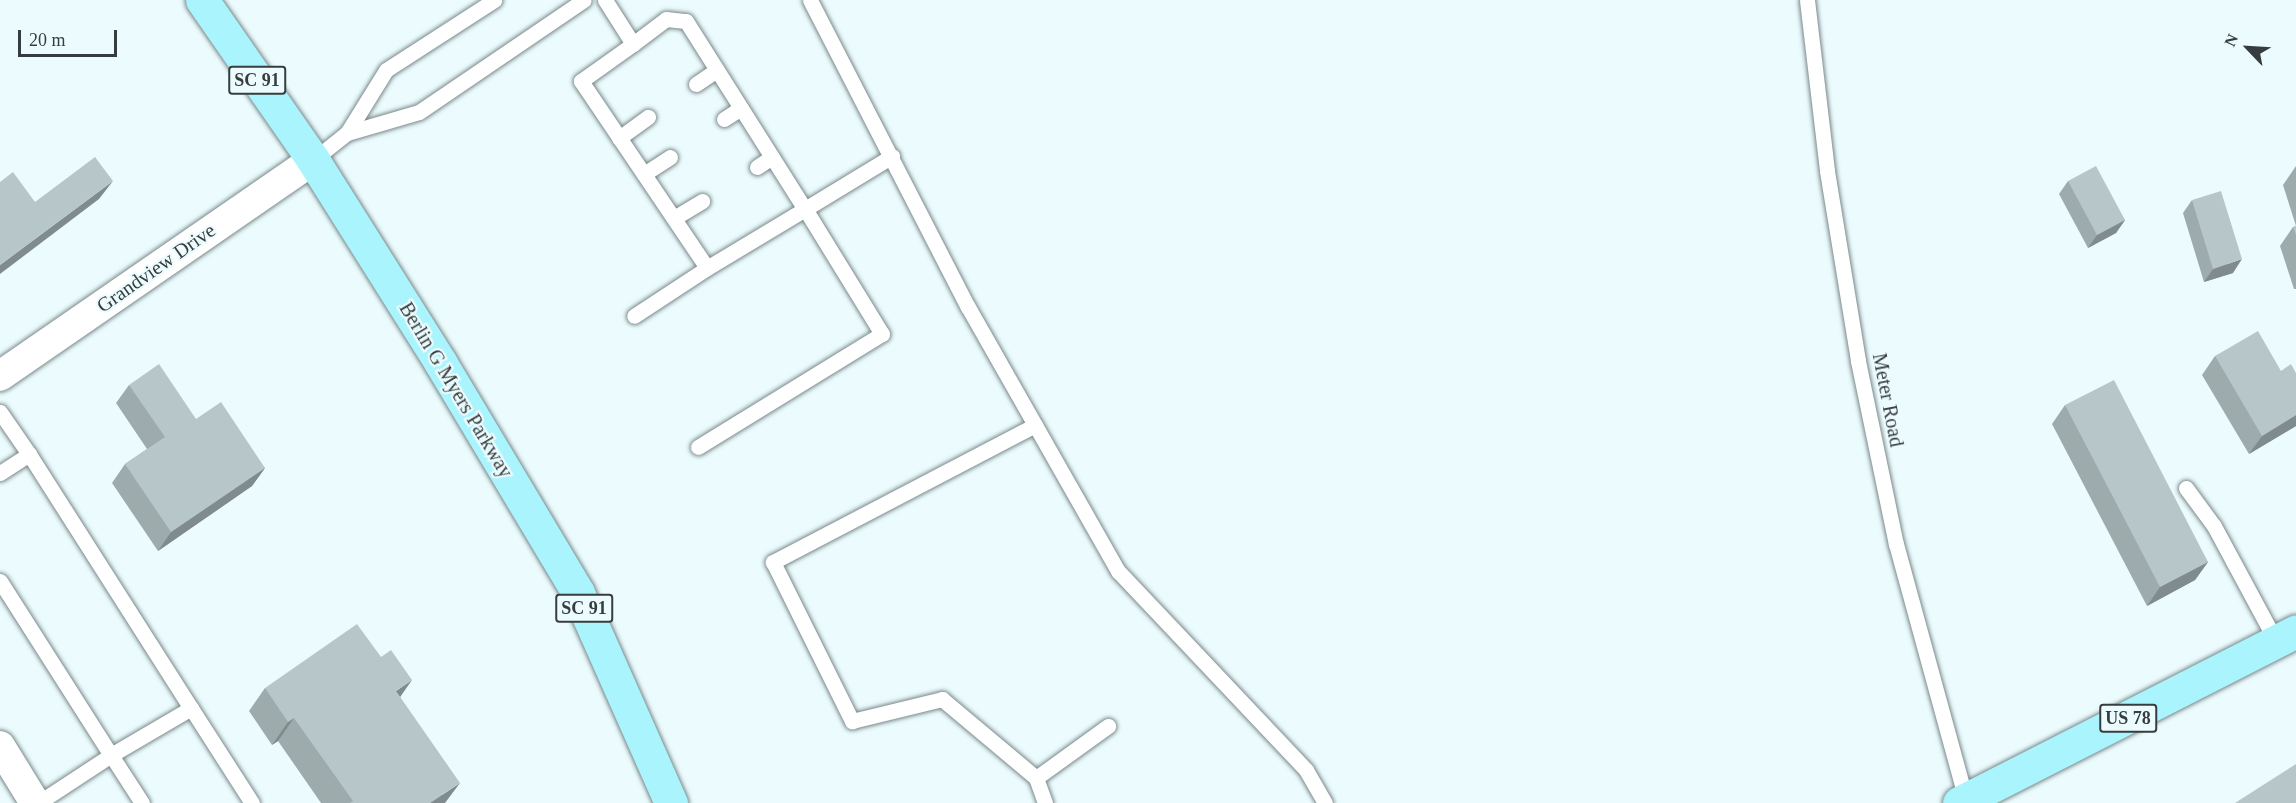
<!DOCTYPE html>
<style>
body{margin:0}
#map{position:relative;width:2296px;height:803px;overflow:hidden;background:#ecfcfe;font-family:Georgia,serif}
div>[style]{position:absolute}
[style*='--x']{left:calc(var(--x)*1px);top:calc(var(--y)*1px);width:calc(var(--w)*1px);rotate:calc(var(--a)*1deg)}
.roads{filter:drop-shadow(0 0 2px #7a888a) drop-shadow(0 0 2px #7a888a)}
.lane>*{height:15px;margin:-7.5px;padding:0 7.5px;transform-origin:7.5px;border-radius:7.5px;background:#fff}
.street>*{height:30px;margin:-15px;padding:0 15px;transform-origin:15px;border-radius:15px;background:#fff}
.primary>*{height:33px;margin:-16.5px;padding:0 16.5px;transform-origin:16.5px;border-radius:16.5px;background:#aaf4fd}
.wall>*{inset:0;background:#9dabad}
.shaded-wall>*{inset:0;background:#808b8d}
.building>*{inset:0;background:#b7c7c9}
span{translate:-50% -50%;white-space:nowrap;text-align:center;line-height:1.15;-webkit-text-stroke:4.5px #ecfcfe;paint-order:stroke}
.shield-label span{padding:2px 4px;background:#ecfcfe;border:2px solid;border-radius:4px;-webkit-text-stroke-width:0}
.shield-label{font-size:18px;color:#373d3e;font-weight:700}
.street-label{font-size:20px;color:#373d3e}
.north{position:absolute;left:2218px;top:18px;width:60px;height:60px;-webkit-text-stroke:4px #ecfcfe;paint-order:stroke;rotate:295deg;font-size:16px;font-weight:700;line-height:24px;text-align:center;color:#373d3e}
.north::after{content:'';display:block;margin:auto;width:21px;height:27px;background:#373d3e;clip-path:polygon(50% 0,100% 100%,50% 72%,0 100%)}
.scale{position:absolute;left:18px;top:30px;width:99px;height:27px;box-sizing:border-box;border:3px solid #373d3e;border-top:0;padding-left:8px;font-size:18px;line-height:21px;white-space:nowrap;color:#373d3e;-webkit-text-stroke:4px #ecfcfe;paint-order:stroke}
</style>
<div id="map">
<div class="roads">
<div class="lane">
<i style="--x:605;--y:0;--w:52;--a:57.5"></i>
<i style="--x:633;--y:44;--w:64;--a:144.6"></i>
<i style="--x:581;--y:81;--w:225;--a:56"></i>
<i style="--x:707;--y:268;--w:87;--a:146.7"></i>
<i style="--x:810;--y:0;--w:345;--a:62.8"></i>
<i style="--x:968;--y:307;--w:304;--a:60.4"></i>
<i style="--x:1118;--y:571;--w:274;--a:46.6"></i>
<i style="--x:1306;--y:770;--w:38;--a:60"></i>
<i style="--x:1807;--y:0;--w:172;--a:83.3"></i>
<i style="--x:1827;--y:171;--w:193;--a:80.7"></i>
<i style="--x:1858;--y:361;--w:187;--a:78.3"></i>
<i style="--x:1896;--y:544;--w:265;--a:74.7"></i>
<i style="--x:633;--y:44;--w:41;--a:-37.1"></i>
<i style="--x:666;--y:19;--w:20;--a:6"></i>
<i style="--x:686;--y:21;--w:222;--a:57.7"></i>
<i style="--x:805;--y:209;--w:114;--a:149"></i>
<i style="--x:696;--y:84;--w:25;--a:-34"></i>
<i style="--x:724;--y:119;--w:20;--a:-33"></i>
<i style="--x:347;--y:133;--w:75;--a:-16.3"></i>
<i style="--x:419;--y:112;--w:199;--a:-34.2"></i>
<i style="--x:619;--y:138;--w:36;--a:-36"></i>
<i style="--x:313;--y:160;--w:43;--a:-38.5"></i>
<i style="--x:347;--y:133;--w:74;--a:-58.2"></i>
<i style="--x:386;--y:70;--w:129;--a:-32.9"></i>
<i style="--x:757;--y:167;--w:18;--a:-34"></i>
<i style="--x:644;--y:174;--w:31;--a:-33"></i>
<i style="--x:674;--y:218;--w:33;--a:-31"></i>
<i style="--x:0;--y:412;--w:51;--a:55.4"></i>
<i style="--x:1035;--y:425;--w:296;--a:152.4"></i>
<i style="--x:773;--y:562;--w:178;--a:63.6"></i>
<i style="--x:852;--y:721;--w:93;--a:-13.7"></i>
<i style="--x:942;--y:699;--w:123;--a:40"></i>
<i style="--x:1036;--y:778;--w:27;--a:70"></i>
<i style="--x:698;--y:447;--w:216;--a:-31.6"></i>
<i style="--x:882;--y:334;--w:147;--a:-121.6"></i>
<i style="--x:805;--y:209;--w:102;--a:-31.3"></i>
<i style="--x:0;--y:473;--w:35;--a:-33"></i>
<i style="--x:29;--y:454;--w:301;--a:57.5"></i>
<i style="--x:2186;--y:488;--w:47;--a:53.6"></i>
<i style="--x:2214;--y:526;--w:131;--a:61.7"></i>
<i style="--x:0;--y:581;--w:206;--a:57.5"></i>
<i style="--x:111;--y:755;--w:93;--a:-30.4"></i>
<i style="--x:191;--y:708;--w:113;--a:57.3"></i>
<i style="--x:1036;--y:778;--w:89;--a:-35.8"></i>
<i style="--x:38;--y:803;--w:87;--a:-33.3"></i>
<i style="--x:111;--y:755;--w:57;--a:57.1"></i>
</div>
<div class="street">
<i style="--x:0;--y:376;--w:380;--a:-34.6"></i>
<i style="--x:0;--y:746;--w:67;--a:58.4"></i>
</div>
<div class="primary">
<i style="--x:202;--y:0;--w:195;--a:55.2"></i>
<i style="--x:313;--y:160;--w:239;--a:57.8"></i>
<i style="--x:440;--y:362;--w:269;--a:59.1"></i>
<i style="--x:578;--y:593;--w:230;--a:66.1"></i>
<i style="--x:1959;--y:803;--w:378;--a:-27"></i>
</div>
</div>
<div class="wall">
<i style="clip-path:polygon(2296px 166px,2296px 226px,2283px 185px)"></i>
<i style="clip-path:polygon(2068px 181px,2125px 220px,2116px 233px,2088px 248px,2059px 194px)"></i>
<i style="clip-path:polygon(2192px 200px,2233px 273px,2204px 282px,2183px 213px)"></i>
<i style="clip-path:polygon(2296px 226px,2296px 289px,2294px 289px,2280px 246px,2293px 227px)"></i>
<i style="clip-path:polygon(2215px 356px,2281px 371px,2296px 373px,2296px 426px,2249px 454px,2202px 375px)"></i>
<i style="clip-path:polygon(129px 385px,196px 419px,265px 468px,252px 486px,158px 551px,112px 483px,125px 464px,147px 449px,116px 403px)"></i>
<i style="clip-path:polygon(2065px 405px,2208px 562px,2195px 580px,2147px 606px,2052px 424px)"></i>
<i style="clip-path:polygon(265px 688px,400px 697px,445px 803px,321px 803px,278px 741px,272px 745px,249px 711px)"></i>
</div>
<div class="shaded-wall">
<i style="clip-path:polygon(113px 181px,99px 199px,0 274px,0 265px)"></i>
<i style="clip-path:polygon(2125px 220px,2116px 233px,2088px 248px,2097px 235px)"></i>
<i style="clip-path:polygon(2242px 259px,2233px 273px,2204px 282px,2213px 269px)"></i>
<i style="clip-path:polygon(2296px 415px,2296px 426px,2249px 454px,2262px 436px)"></i>
<i style="clip-path:polygon(265px 468px,252px 486px,158px 551px,171px 532px)"></i>
<i style="clip-path:polygon(2208px 562px,2195px 580px,2147px 606px,2160px 587px)"></i>
<i style="clip-path:polygon(412px 680px,396px 703px,396px 691px)"></i>
<i style="clip-path:polygon(294px 718px,278px 741px,272px 745px,288px 722px)"></i>
<i style="clip-path:polygon(460px 783px,445px 803px,430px 803px)"></i>
</div>
<div class="building">
<i style="clip-path:polygon(95px 157px,113px 181px,0 265px,0 182px,13px 172px,35px 202px)"></i>
<i style="clip-path:polygon(2096px 166px,2125px 220px,2097px 235px,2068px 181px)"></i>
<i style="clip-path:polygon(2221px 191px,2242px 259px,2213px 269px,2192px 200px)"></i>
<i style="clip-path:polygon(2296px 226px,2296px 235px,2293px 227px)"></i>
<i style="clip-path:polygon(2258px 331px,2281px 371px,2291px 364px,2296px 373px,2296px 415px,2262px 436px,2215px 356px)"></i>
<i style="clip-path:polygon(159px 364px,196px 419px,221px 402px,265px 468px,171px 532px,125px 464px,165px 437px,129px 385px)"></i>
<i style="clip-path:polygon(2114px 380px,2208px 562px,2160px 587px,2065px 405px)"></i>
<i style="clip-path:polygon(357px 624px,381px 657px,391px 650px,412px 680px,396px 691px,460px 783px,430px 803px,350px 803px,353px 801px,294px 718px,288px 722px,265px 688px)"></i>
<i style="clip-path:polygon(2296px 764px,2296px 803px,2235px 803px)"></i>
</div>
<div class="shield-label">
<span style="left:257px;top:80px">SC 91</span>
<span style="left:584px;top:608px">SC 91</span>
<span style="left:2128px;top:718px">US 78</span>
</div>
<div class="street-label">
<span style="left:156px;top:268px;rotate:-35deg">Grandview Drive</span>
<span style="left:456px;top:390px;rotate:59deg">Berlin G Myers Parkway</span>
<span style="left:1888px;top:400px;rotate:79deg">Meter Road</span>
</div>
<div class="north">N</div>
<div class="scale">20 m</div>
</div>
